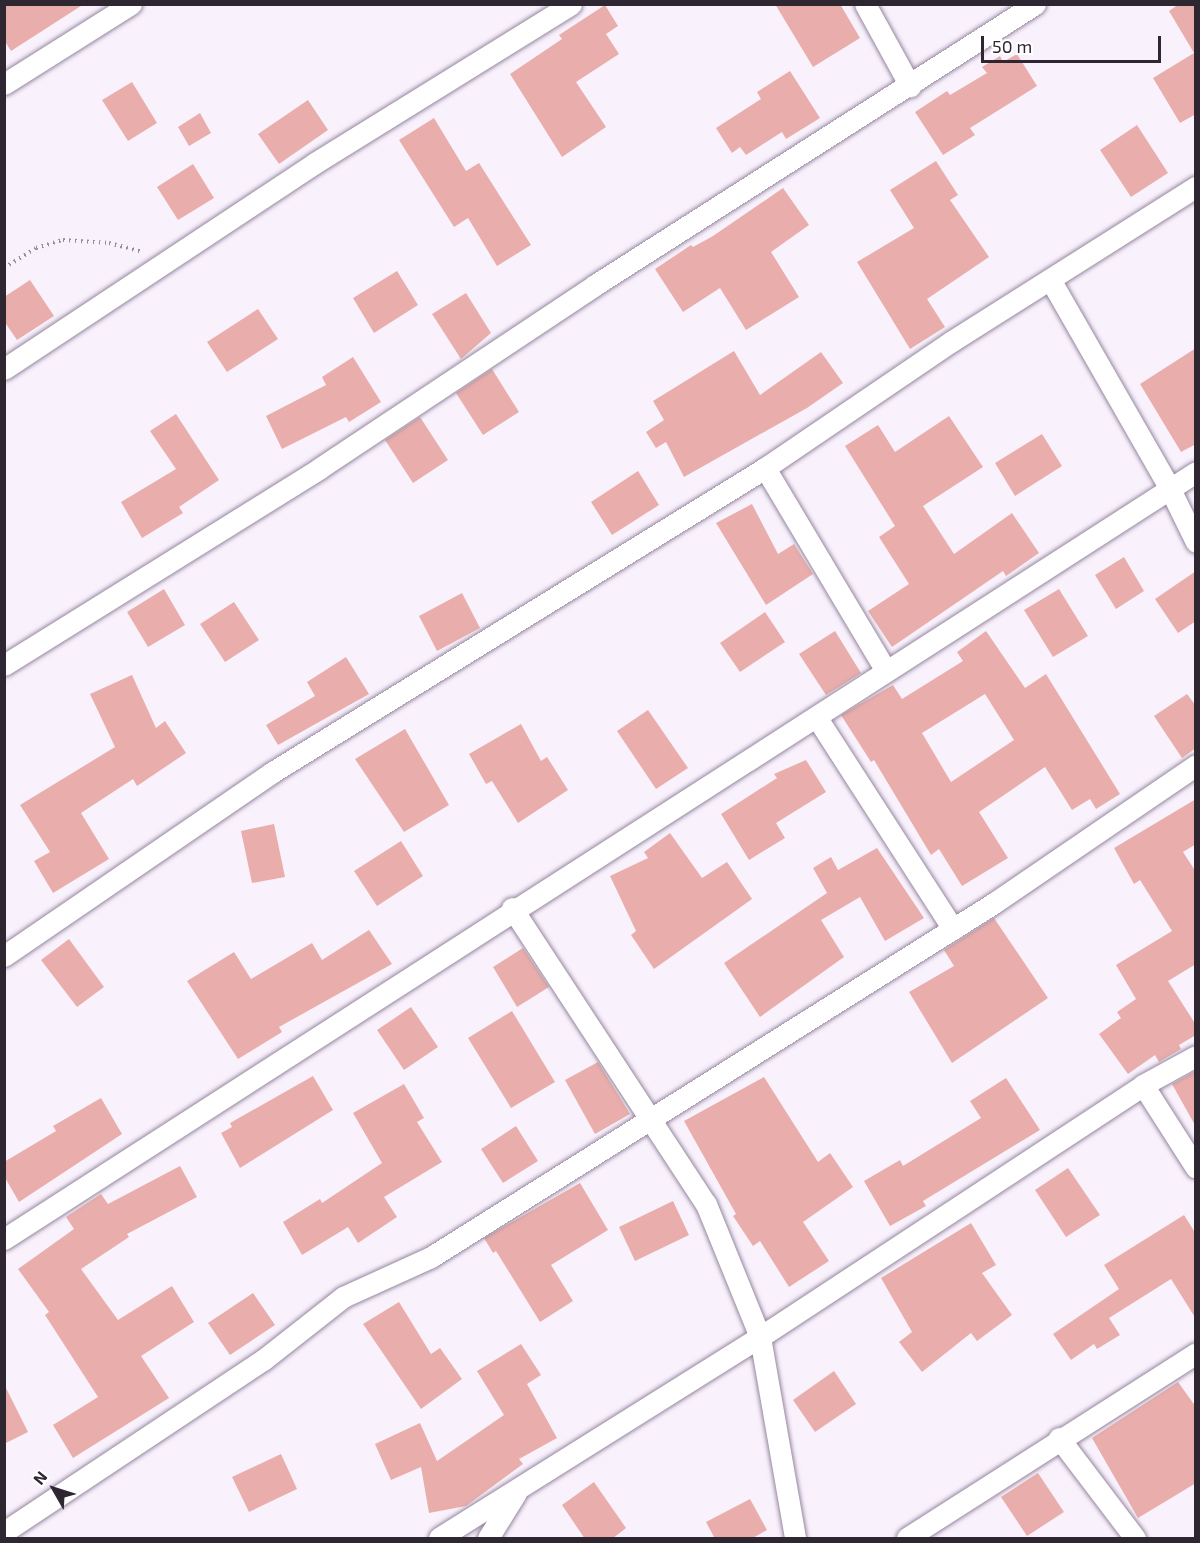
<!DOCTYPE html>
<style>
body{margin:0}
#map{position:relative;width:1200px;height:1543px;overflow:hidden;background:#f9f2fd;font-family:"Exo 2",sans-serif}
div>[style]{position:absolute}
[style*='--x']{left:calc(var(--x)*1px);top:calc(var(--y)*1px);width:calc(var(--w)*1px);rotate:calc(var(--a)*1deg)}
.building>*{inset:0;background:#e9aeab}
.path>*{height:4px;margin-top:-2px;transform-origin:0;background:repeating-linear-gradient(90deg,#968f99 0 1.5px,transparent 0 6px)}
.roads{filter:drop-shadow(0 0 2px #96869e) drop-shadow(0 0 2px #96869e)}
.street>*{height:21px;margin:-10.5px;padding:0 10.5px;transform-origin:10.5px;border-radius:10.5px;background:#fff}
span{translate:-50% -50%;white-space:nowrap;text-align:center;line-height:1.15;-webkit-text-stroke:4.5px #fff;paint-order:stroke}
.frame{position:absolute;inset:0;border:6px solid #2e2731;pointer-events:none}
.north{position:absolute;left:24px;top:1459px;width:60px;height:60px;-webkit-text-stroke:4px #fff;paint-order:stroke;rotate:309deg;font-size:16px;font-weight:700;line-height:24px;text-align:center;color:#2e2731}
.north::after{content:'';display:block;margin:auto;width:21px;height:27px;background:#2e2731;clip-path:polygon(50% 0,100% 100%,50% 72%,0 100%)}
.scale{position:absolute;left:981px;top:36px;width:180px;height:27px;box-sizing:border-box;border:3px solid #2e2731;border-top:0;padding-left:8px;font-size:18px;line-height:21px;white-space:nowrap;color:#2e2731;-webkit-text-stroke:4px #fff;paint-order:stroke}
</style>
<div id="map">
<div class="building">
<i style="clip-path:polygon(4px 4px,84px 4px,11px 51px,4px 40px)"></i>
<i style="clip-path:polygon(775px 4px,840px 4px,860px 38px,813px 67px)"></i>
<i style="clip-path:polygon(1179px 4px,1196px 4px,1196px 114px,1180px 123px,1153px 78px,1194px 53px,1169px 11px)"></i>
<i style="clip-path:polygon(605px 5px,618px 26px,606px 34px,619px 54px,576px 82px,606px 127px,562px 157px,510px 74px,562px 39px,559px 35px)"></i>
<i style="clip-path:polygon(1017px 54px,1037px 86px,970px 128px,975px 135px,943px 155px,915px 112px,947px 91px,950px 95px,987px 73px,982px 67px,1000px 56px,1003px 62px)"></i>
<i style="clip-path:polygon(790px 71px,820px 118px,786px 139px,782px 132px,746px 155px,740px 147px,732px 153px,716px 128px,761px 99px,757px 92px)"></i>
<i style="clip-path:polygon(132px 82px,157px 123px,128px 141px,102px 100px)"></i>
<i style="clip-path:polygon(308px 100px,328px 130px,279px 164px,258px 134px)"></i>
<i style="clip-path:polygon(200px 113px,211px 133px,189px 146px,178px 127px)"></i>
<i style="clip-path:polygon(434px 118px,466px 171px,479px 163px,531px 245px,497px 266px,468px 218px,454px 227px,399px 140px)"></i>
<i style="clip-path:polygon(1137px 125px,1168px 173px,1131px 197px,1100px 150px)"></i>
<i style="clip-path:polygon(936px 161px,958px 195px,950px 200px,989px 257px,927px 299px,945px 327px,910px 349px,857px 262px,914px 228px,890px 190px)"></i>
<i style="clip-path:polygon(193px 164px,214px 198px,178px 220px,157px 187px)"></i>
<i style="clip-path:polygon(783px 188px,809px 225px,771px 252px,799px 297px,746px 330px,720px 288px,683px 312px,655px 269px,691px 245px,693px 247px,713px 236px)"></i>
<i style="clip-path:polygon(397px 271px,418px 305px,374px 333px,353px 298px)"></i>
<i style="clip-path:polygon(30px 280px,54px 316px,17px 340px,4px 321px,4px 297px)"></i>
<i style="clip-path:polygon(466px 293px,491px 333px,461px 359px,432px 314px)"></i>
<i style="clip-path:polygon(258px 309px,278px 339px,227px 372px,207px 342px)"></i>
<i style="clip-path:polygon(1196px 348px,1196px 444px,1181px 452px,1140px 384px)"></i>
<i style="clip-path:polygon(734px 351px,760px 395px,821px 352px,843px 383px,807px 408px,684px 477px,666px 442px,656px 448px,646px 432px,664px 420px,653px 401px)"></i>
<i style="clip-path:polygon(353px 357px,381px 402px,349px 422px,346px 417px,282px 449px,266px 416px,326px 385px,322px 377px)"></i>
<i style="clip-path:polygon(492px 369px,519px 412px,483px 435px,456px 393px)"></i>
<i style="clip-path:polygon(176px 414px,219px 480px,179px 507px,183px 513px,142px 538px,121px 502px,176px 469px,150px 431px)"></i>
<i style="clip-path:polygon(949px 416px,983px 467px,923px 506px,954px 554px,1012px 513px,1039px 553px,1006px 576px,1003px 571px,892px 647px,868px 611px,909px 584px,879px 537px,895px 526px,845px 446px,878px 425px,895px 452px)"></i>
<i style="clip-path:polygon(420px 417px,448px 460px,413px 483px,385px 440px)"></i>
<i style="clip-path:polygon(1042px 434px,1062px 466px,1015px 496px,995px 463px)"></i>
<i style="clip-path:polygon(638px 471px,659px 505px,612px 535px,591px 502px)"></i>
<i style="clip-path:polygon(752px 504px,778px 554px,794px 544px,813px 574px,766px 605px,716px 523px)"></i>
<i style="clip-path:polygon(1124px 557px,1144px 591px,1116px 609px,1095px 575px)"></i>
<i style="clip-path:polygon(1196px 571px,1196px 621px,1178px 633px,1155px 599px)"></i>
<i style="clip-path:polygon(164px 589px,185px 625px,148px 647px,127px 612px)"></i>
<i style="clip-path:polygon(1059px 589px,1088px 636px,1053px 657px,1024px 610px)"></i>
<i style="clip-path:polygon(462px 593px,480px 628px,437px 651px,419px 616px)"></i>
<i style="clip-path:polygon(234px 602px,259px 640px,225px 662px,200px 624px)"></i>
<i style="clip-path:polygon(765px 612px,785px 642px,740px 672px,720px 643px)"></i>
<i style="clip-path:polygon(835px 631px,861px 673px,826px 695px,799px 654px)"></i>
<i style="clip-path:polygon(evenodd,986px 631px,1025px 688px,1046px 674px,1120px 794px,1096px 809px,1090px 799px,1072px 810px,1045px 767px,979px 812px,1008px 858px,962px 886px,939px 849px,931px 855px,874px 760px,871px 762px,841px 715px,893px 685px,902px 699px,963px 661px,957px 652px,986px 631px,985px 694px,1014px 740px,951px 782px,922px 733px,985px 694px)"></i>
<i style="clip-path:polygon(346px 657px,369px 694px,278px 745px,266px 725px,315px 696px,307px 682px)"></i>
<i style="clip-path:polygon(132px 675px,156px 728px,165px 721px,186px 753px,137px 786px,133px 779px,81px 813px,109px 859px,53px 893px,34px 861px,50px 852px,20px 805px,115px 747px,90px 694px)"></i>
<i style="clip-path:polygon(1187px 694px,1196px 706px,1196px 748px,1182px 758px,1154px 716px)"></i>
<i style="clip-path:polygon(648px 710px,688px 768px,656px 789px,617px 731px)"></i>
<i style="clip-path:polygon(521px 724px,541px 761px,547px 757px,568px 790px,518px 823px,492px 781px,486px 784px,469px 754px)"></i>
<i style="clip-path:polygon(405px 729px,449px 805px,404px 832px,355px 759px)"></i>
<i style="clip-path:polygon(806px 760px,826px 792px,776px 823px,785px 838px,749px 860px,721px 814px,777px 778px,774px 774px)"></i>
<i style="clip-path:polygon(1196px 799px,1196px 844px,1183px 852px,1196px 872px,1196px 964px,1168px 981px,1196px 1025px,1196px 1035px,1179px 1045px,1181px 1049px,1159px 1062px,1155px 1055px,1128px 1074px,1099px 1034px,1121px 1018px,1117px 1012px,1136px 999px,1116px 965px,1172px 931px,1140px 880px,1134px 884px,1114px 848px)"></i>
<i style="clip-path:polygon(274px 824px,285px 877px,252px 883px,241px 831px)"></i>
<i style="clip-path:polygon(670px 833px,702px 878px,727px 862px,752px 899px,654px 969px,631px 935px,636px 931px,610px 876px,648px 858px,644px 852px)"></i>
<i style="clip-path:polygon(401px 841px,423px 876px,377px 906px,354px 871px)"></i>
<i style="clip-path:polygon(877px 848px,924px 918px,885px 941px,860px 897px,821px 920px,844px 957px,760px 1017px,724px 963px,827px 893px,813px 868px,831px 857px,838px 870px)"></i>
<i style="clip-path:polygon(994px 918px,1048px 998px,952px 1063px,909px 992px,954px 966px,944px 950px)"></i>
<i style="clip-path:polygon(369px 930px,392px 964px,279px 1027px,282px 1032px,238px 1059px,187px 981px,234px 952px,251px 979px,312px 943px,322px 960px)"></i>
<i style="clip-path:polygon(69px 939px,104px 987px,77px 1007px,41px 960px)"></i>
<i style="clip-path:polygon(523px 948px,549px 987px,517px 1007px,493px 967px)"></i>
<i style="clip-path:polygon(411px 1007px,438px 1047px,404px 1070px,377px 1030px)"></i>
<i style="clip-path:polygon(512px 1011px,555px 1082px,511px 1108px,468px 1038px)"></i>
<i style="clip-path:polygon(598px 1062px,630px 1114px,595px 1134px,565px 1080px)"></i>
<i style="clip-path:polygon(1194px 1072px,1196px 1075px,1196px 1127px,1172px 1084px)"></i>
<i style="clip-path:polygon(313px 1076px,333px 1110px,240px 1168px,221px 1133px,232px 1127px,230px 1123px)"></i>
<i style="clip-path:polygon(764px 1077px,818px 1162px,830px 1153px,853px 1187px,803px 1222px,829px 1261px,789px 1287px,760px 1241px,753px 1246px,733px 1216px,736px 1214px,684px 1121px)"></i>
<i style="clip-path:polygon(1006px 1078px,1040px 1130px,923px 1201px,926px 1206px,890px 1226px,864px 1181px,900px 1160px,903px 1166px,981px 1118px,970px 1101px)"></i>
<i style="clip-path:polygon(404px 1084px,424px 1118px,417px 1122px,442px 1162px,384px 1197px,397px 1217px,358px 1243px,348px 1227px,302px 1255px,283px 1222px,320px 1199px,322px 1203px,382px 1163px,353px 1113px)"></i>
<i style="clip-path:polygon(101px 1098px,122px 1134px,19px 1202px,4px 1176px,4px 1162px,56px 1131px,53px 1126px)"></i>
<i style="clip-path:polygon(516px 1126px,538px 1161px,503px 1183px,481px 1149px)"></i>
<i style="clip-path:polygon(180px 1166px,197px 1197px,127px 1234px,129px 1237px,81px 1269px,118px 1320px,172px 1286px,194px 1322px,141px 1356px,169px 1398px,73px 1458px,53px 1425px,98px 1397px,45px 1315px,49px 1312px,18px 1269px,74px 1229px,66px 1217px,101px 1194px,108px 1204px)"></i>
<i style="clip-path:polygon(1068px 1168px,1100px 1215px,1066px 1237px,1035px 1190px)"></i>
<i style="clip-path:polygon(580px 1183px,608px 1230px,551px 1265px,573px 1301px,540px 1322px,496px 1251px,493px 1253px,484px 1238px)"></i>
<i style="clip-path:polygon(673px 1201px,689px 1235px,635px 1261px,619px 1227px)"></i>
<i style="clip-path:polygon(1184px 1215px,1196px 1234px,1196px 1319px,1171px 1279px,1109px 1318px,1120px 1335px,1097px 1349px,1094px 1344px,1071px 1360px,1053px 1334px,1119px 1289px,1104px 1265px)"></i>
<i style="clip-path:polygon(971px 1223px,996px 1265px,982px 1273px,1012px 1315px,977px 1341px,971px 1333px,922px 1372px,899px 1342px,912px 1332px,881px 1278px)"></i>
<i style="clip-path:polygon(253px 1293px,275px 1325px,230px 1355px,208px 1323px)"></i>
<i style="clip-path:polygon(399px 1302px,431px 1354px,440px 1348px,462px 1379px,421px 1409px,363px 1324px)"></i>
<i style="clip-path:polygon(521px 1344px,541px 1375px,527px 1384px,557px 1438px,519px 1459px,523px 1464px,466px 1506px,429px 1513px,421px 1467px,391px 1480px,375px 1444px,420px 1423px,437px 1461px,504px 1415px,477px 1371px)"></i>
<i style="clip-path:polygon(834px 1371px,856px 1404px,815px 1432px,793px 1400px)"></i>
<i style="clip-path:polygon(1178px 1382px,1196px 1407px,1196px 1483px,1138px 1518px,1092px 1438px)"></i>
<i style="clip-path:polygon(4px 1384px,28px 1432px,4px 1444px)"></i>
<i style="clip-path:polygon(281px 1454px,297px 1489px,249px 1512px,232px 1477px)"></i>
<i style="clip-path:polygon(1038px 1473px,1064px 1512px,1027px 1536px,1001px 1497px)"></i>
<i style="clip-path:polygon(594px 1482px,626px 1528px,612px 1539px,585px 1539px,562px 1505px)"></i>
<i style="clip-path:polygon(750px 1499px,767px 1530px,751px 1539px,715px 1539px,706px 1522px)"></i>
</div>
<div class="path">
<i style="--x:4;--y:268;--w:38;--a:-32"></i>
<i style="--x:36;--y:248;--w:28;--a:-17"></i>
<i style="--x:63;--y:240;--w:46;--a:3.7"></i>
<i style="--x:109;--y:243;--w:34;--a:15"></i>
</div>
<div class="roads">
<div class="street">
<i style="--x:865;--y:4;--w:94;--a:61.2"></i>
<i style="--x:4;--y:84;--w:150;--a:-32.2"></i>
<i style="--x:1051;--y:281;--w:237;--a:60.2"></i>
<i style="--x:1169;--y:487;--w:61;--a:63.9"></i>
<i style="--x:4;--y:369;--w:373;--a:-33.5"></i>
<i style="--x:315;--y:163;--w:301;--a:-31.8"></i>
<i style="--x:765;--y:468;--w:236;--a:59.2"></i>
<i style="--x:4;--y:665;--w:372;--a:-31.9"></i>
<i style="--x:320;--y:468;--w:330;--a:-33.6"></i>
<i style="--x:595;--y:285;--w:522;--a:-32.56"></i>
<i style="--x:817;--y:718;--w:251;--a:57.2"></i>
<i style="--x:512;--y:908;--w:354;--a:56.8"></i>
<i style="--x:706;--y:1204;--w:144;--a:67.9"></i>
<i style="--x:760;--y:1337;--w:204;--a:80.1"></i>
<i style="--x:4;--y:956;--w:324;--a:-34.4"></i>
<i style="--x:271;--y:773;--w:581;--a:-31.69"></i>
<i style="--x:765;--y:468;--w:226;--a:-34.2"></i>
<i style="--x:952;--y:341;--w:289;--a:-32.3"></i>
<i style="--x:1143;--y:1085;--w:98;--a:57.4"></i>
<i style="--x:4;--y:1239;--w:1417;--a:-32.76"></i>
<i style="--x:1059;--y:1438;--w:126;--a:52.8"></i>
<i style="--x:4;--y:1532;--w:311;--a:-33.6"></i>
<i style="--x:263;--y:1360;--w:102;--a:-38.2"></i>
<i style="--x:343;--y:1297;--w:97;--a:-24.4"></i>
<i style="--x:431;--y:1257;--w:665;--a:-32.16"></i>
<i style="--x:994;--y:903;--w:245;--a:-34.3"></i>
<i style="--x:439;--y:1538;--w:379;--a:-32.1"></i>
<i style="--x:760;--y:1337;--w:458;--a:-33.3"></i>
<i style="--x:1143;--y:1085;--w:60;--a:-28.7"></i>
<i style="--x:488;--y:1538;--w:53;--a:-58.1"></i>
<i style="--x:907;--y:1538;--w:343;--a:-32.6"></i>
</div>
</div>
<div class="frame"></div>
<div class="north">N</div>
<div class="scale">50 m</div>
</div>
